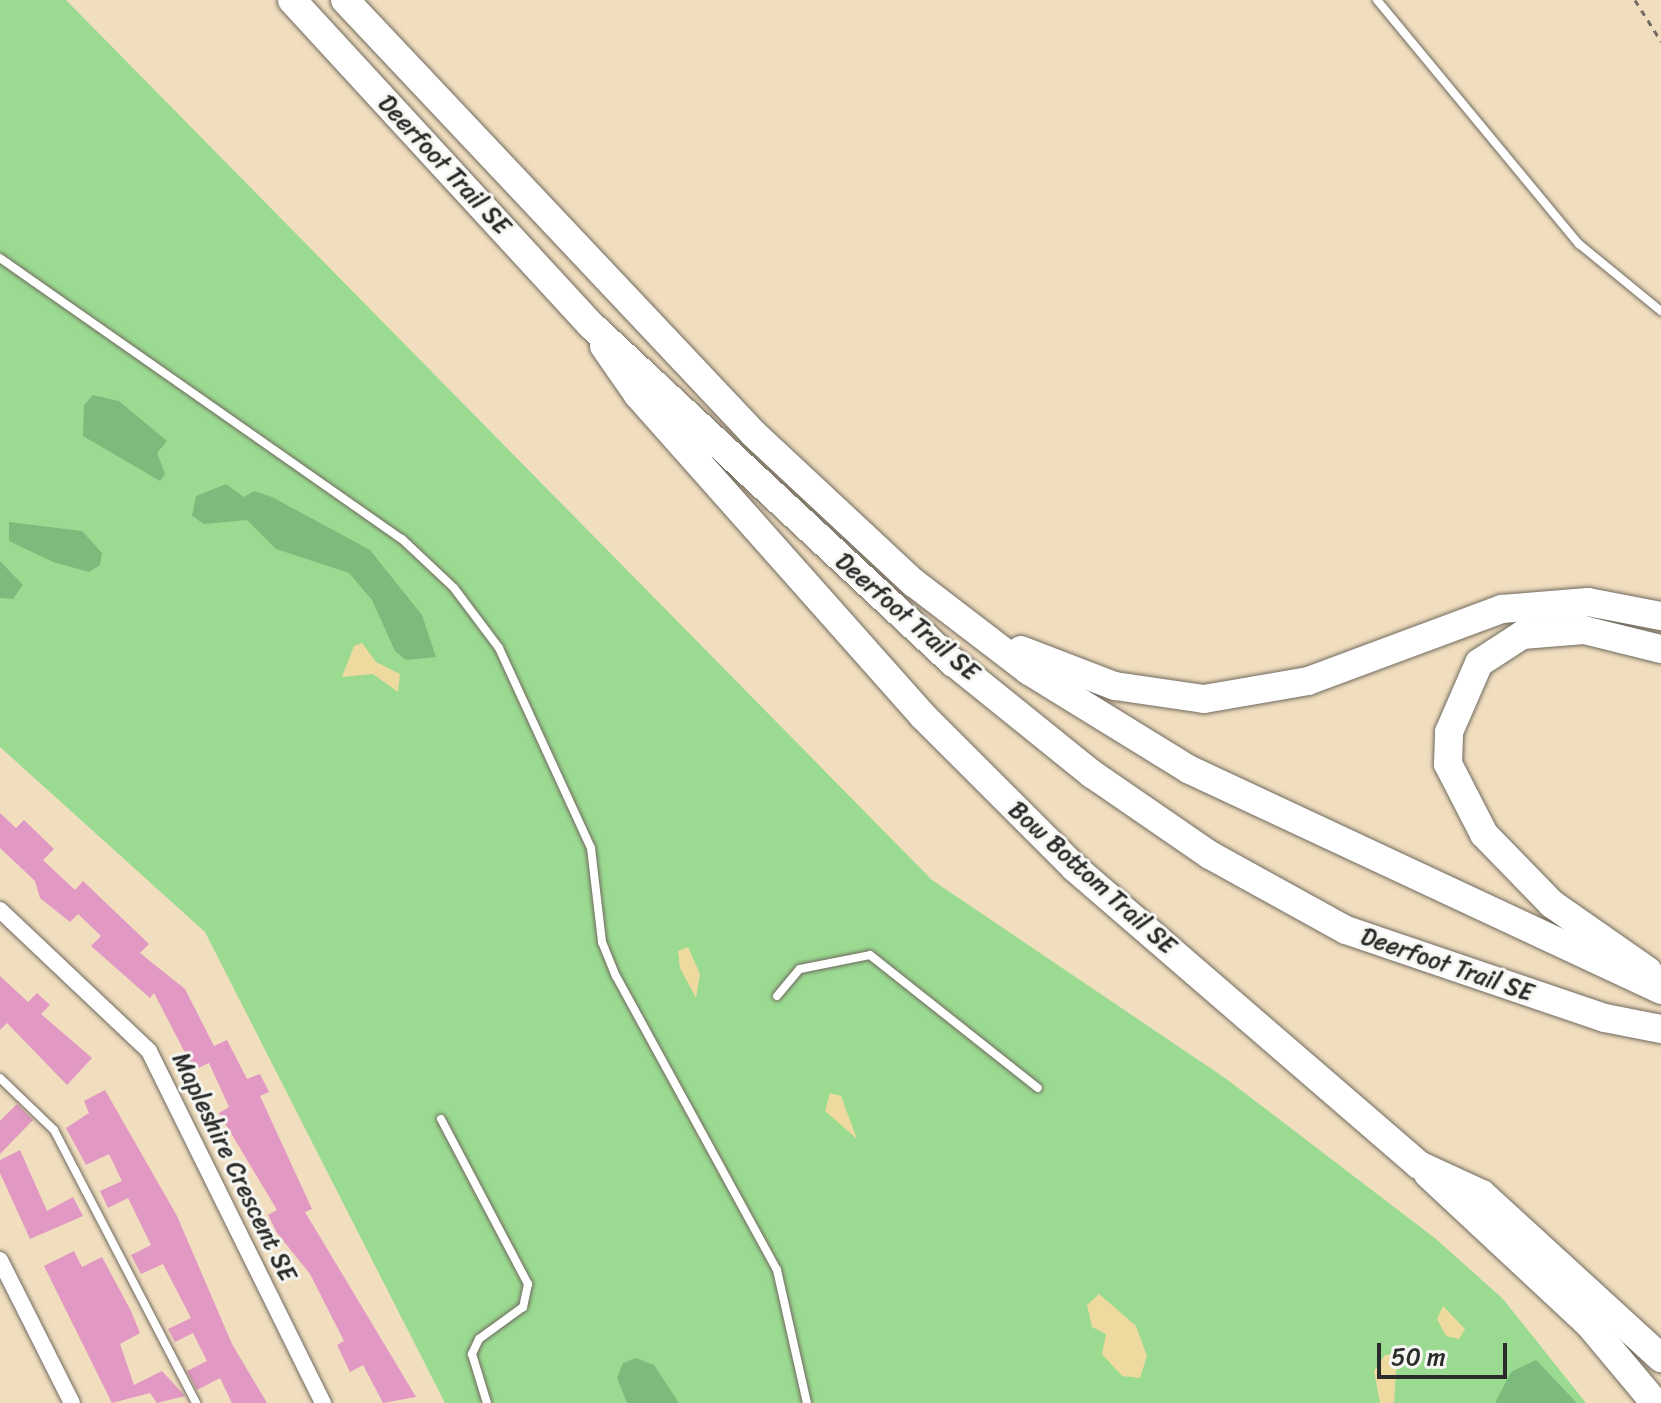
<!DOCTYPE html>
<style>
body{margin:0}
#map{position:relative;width:1661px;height:1403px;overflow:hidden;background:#f1debf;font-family:Sriracha,sans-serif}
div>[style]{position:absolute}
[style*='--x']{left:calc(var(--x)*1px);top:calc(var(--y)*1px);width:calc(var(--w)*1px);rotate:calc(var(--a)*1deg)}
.green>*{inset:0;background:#9bdb91}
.forest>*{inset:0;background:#7cbb7b}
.sand>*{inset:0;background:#eeda9e}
.building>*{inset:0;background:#e198c3}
.path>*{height:3px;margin-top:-1.5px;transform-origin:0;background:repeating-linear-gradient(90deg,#706a5f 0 6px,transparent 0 12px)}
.roads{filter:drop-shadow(0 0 2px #706a5f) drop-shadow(0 0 2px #706a5f)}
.lane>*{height:8px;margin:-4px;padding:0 4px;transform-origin:4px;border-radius:4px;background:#fff}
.street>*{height:16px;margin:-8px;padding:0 8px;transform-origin:8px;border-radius:8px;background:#fff}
.highway>*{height:28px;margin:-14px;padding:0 14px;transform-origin:14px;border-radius:14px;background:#fff}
span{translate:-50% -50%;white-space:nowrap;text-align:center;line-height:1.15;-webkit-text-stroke:6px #f6f6f2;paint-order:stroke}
.street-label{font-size:24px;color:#2b2b2b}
.scale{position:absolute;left:1377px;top:1343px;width:130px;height:36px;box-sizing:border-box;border:4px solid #2b2b2b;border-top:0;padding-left:10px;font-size:24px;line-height:28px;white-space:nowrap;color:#2b2b2b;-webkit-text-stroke:6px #f6f6f2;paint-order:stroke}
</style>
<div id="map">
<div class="green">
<i style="clip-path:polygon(0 0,66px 0,932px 880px,1225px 1078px,1436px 1239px,1503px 1299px,1586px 1403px,445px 1403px,205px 932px,0 747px)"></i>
</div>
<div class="forest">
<i style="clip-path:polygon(93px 395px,119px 401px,167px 441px,157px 453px,165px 474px,160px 481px,83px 436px,84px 405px)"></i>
<i style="clip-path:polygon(226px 484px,244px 497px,254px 491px,272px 497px,370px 550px,422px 615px,436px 657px,406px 660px,395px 651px,372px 600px,349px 573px,276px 549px,247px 520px,204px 524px,192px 516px,196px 496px)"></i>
<i style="clip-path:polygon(9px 522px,82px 531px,102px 553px,100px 565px,89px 572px,53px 562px,9px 541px)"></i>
<i style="clip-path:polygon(0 561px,23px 585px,13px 599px,0 598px)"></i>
<i style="clip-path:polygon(636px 1358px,654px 1365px,679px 1403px,627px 1403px,617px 1378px,623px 1363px)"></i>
<i style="clip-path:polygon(1536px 1360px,1577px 1403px,1495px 1403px,1511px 1372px)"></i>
</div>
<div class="sand">
<i style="clip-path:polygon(362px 643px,376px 662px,400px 674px,398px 692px,373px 674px,342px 677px,354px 646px)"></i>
<i style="clip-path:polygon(688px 947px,700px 974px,696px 998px,680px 968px,678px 951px)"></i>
<i style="clip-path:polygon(830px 1093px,841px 1096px,857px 1139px,825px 1111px)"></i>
<i style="clip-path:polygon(1099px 1294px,1136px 1326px,1147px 1356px,1140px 1378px,1122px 1376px,1102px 1354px,1106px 1334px,1092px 1327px,1087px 1305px)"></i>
<i style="clip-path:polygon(1443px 1306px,1465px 1329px,1459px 1339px,1446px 1336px,1437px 1319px)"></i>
<i style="clip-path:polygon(1397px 1354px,1394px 1403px,1380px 1403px,1374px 1371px,1385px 1355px)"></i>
</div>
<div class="building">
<i style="clip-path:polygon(0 813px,16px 828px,24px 820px,54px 849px,43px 860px,75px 890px,83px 881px,149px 944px,140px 953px,185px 989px,214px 1046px,227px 1040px,247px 1079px,260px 1074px,269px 1092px,260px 1096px,312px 1209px,305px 1212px,416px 1397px,383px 1403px,363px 1365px,350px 1372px,337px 1345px,344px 1341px,310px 1274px,277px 1233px,268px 1215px,277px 1210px,219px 1113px,229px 1107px,209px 1063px,194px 1070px,154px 993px,150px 998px,91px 946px,101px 936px,78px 914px,70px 922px,40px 898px,35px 881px,0 848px)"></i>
<i style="clip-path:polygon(0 976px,28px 1002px,37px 993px,50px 1005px,41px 1014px,92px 1058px,67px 1085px,7px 1023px,0 1030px)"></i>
<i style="clip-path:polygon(105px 1090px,177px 1216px,232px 1344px,267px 1403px,232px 1403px,220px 1378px,197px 1390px,187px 1371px,207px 1361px,193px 1333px,175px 1342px,168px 1329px,191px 1318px,163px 1264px,141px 1274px,131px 1255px,151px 1245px,128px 1198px,108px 1208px,100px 1191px,122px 1181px,109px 1154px,86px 1165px,66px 1128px,89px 1113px,84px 1101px)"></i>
<i style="clip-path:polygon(17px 1104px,33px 1120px,0 1154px,0 1121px)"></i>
<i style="clip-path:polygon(20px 1150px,47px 1211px,73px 1197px,83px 1216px,30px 1239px,0 1173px,0 1160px)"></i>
<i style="clip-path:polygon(74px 1251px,82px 1267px,102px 1257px,131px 1311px,140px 1333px,120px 1344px,134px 1385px,162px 1371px,185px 1396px,157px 1403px,150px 1393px,112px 1403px,44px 1266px)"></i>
</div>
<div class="path">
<i style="--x:1635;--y:0;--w:49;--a:57.6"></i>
</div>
<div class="roads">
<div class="lane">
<i style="--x:1377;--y:0;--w:317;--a:50.4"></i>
<i style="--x:1579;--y:244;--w:106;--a:39.3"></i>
<i style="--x:0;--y:258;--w:490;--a:35"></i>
<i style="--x:402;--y:539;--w:71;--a:43.3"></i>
<i style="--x:454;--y:588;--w:75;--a:53.1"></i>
<i style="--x:499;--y:648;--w:220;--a:65.3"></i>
<i style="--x:591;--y:848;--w:95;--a:83.3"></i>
<i style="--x:602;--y:942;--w:37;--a:68"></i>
<i style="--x:616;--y:976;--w:335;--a:61.3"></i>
<i style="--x:777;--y:1270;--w:136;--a:77.3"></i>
<i style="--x:777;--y:996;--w:35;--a:-50"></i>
<i style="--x:800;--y:969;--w:71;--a:-11.3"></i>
<i style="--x:870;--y:955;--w:214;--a:38.4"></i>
<i style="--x:0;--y:1078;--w:75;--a:43.9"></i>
<i style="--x:54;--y:1130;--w:308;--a:62.5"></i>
<i style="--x:441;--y:1119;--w:187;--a:62.2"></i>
<i style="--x:528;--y:1284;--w:24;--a:102"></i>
<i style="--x:523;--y:1307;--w:54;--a:144"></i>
<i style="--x:479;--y:1339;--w:17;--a:115"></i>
<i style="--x:472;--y:1354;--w:51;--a:73"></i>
</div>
<div class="street">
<i style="--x:0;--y:910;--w:205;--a:43.4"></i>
<i style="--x:149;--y:1051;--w:393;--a:63.7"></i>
<i style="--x:0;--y:1260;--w:160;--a:63.3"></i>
</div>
<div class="highway">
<i style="--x:292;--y:0;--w:442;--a:47.4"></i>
<i style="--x:591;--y:325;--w:495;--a:43"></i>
<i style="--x:953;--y:662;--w:179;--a:38.9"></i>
<i style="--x:1092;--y:774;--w:143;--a:34.5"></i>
<i style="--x:1210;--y:855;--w:155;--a:28.9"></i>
<i style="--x:1346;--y:930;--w:274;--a:18.8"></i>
<i style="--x:1605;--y:1018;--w:57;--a:11.1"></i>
<i style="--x:345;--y:0;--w:596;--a:46.7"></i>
<i style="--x:754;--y:434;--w:219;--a:43"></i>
<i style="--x:914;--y:583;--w:145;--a:37.4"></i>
<i style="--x:1029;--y:671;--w:187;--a:31.6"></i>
<i style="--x:1188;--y:769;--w:522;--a:25.04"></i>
<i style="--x:604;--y:346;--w:60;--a:55.2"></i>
<i style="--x:638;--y:395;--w:429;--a:48.4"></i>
<i style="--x:923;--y:716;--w:215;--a:45"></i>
<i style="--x:1075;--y:868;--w:454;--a:40.8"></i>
<i style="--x:1419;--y:1165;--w:69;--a:24.7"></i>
<i style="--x:1482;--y:1194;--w:243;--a:42.5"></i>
<i style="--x:1021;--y:650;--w:101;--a:21"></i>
<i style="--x:1115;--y:686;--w:90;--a:8.3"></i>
<i style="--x:1204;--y:699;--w:106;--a:-9.8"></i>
<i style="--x:1308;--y:681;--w:207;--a:-20.4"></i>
<i style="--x:1502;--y:609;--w:86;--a:-4.7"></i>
<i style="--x:1588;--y:602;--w:74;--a:10.9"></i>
<i style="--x:1648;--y:971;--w:117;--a:-145.1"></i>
<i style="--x:1552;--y:904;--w:98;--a:-134.2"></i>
<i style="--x:1484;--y:834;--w:79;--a:-117.2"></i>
<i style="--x:1448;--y:764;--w:32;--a:-88"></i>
<i style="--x:1449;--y:732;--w:75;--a:-66.5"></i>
<i style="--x:1479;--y:663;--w:51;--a:-33.1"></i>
<i style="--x:1522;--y:635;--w:62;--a:-4.6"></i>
<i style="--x:1584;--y:630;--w:79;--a:13.9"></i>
<i style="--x:1428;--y:1174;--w:220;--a:43"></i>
<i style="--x:1589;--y:1324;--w:103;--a:50.1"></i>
</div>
</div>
<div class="street-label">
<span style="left:444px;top:165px;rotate:47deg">Deerfoot Trail SE</span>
<span style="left:907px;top:617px;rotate:41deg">Deerfoot Trail SE</span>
<span style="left:1092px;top:878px;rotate:42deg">Bow Bottom Trail SE</span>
<span style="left:1447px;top:965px;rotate:19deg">Deerfoot Trail SE</span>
<span style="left:234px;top:1167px;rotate:64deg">Mapleshire Crescent SE</span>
</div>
<div class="scale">50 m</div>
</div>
